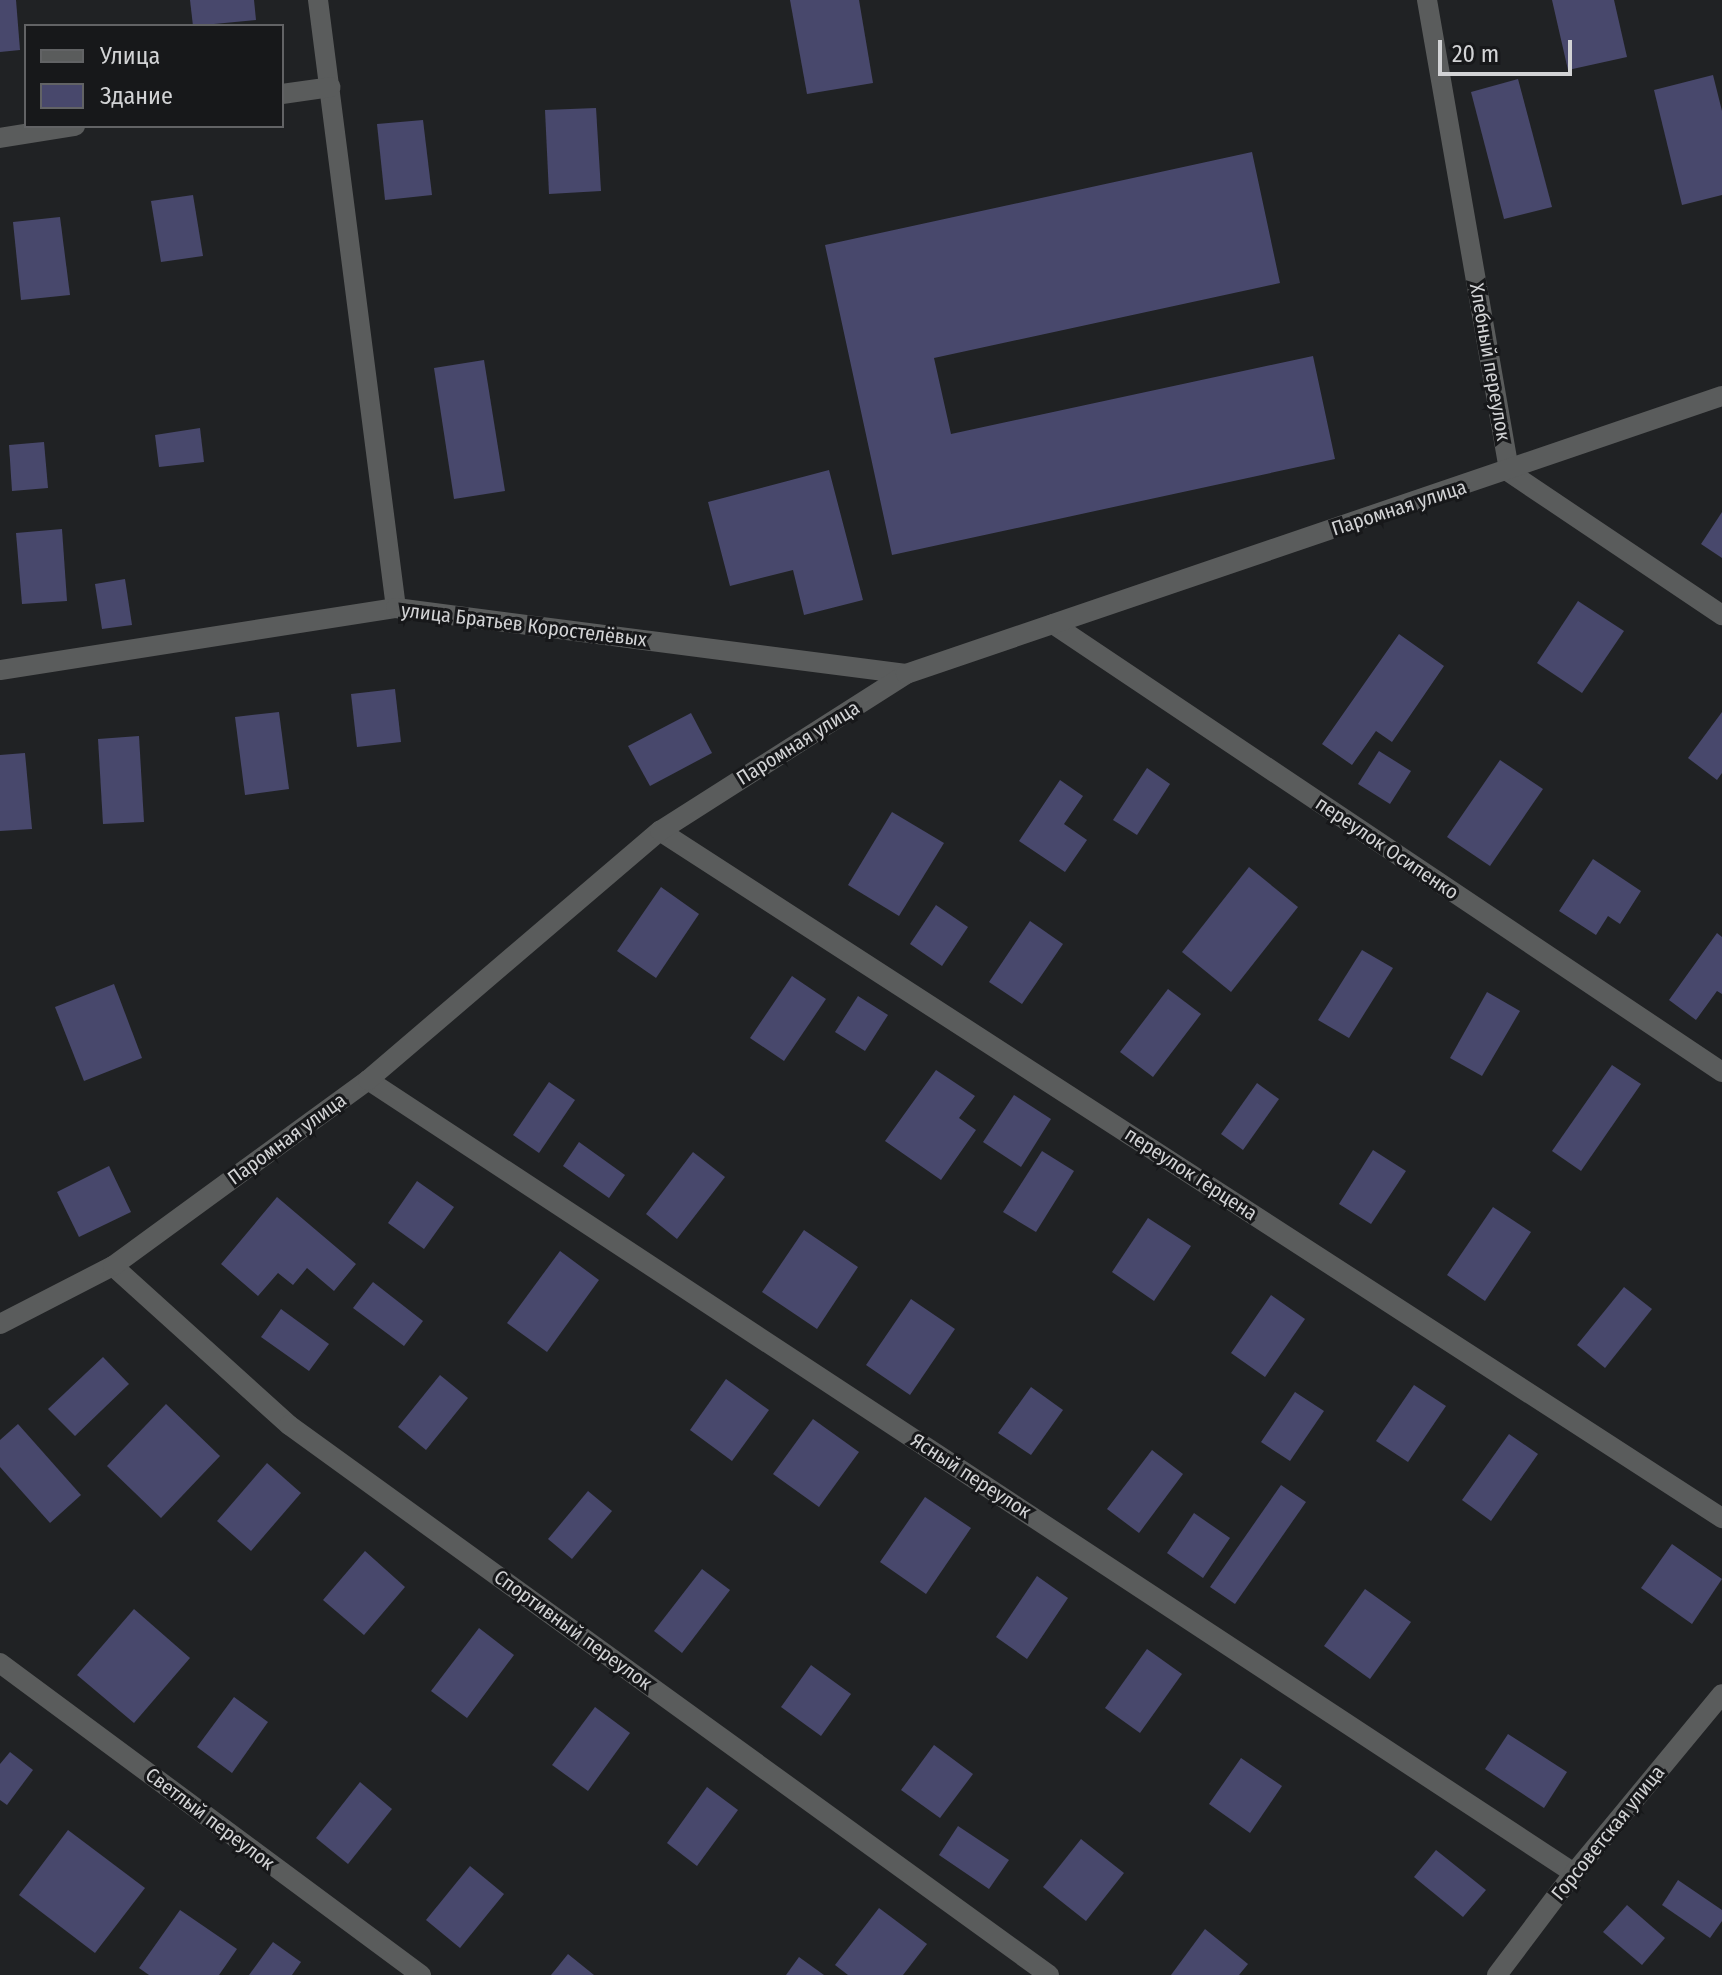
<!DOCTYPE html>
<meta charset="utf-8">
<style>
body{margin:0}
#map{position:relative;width:1722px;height:1975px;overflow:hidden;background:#202224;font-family:"Fira Sans Condensed",sans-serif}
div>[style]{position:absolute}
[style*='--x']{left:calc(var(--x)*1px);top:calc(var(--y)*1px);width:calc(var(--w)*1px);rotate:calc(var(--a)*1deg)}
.building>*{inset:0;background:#48486c}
.minor>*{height:20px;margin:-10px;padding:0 10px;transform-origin:10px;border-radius:10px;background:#5a5c5c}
span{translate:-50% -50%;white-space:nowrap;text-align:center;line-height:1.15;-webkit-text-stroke:6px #17181a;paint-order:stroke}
.street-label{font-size:20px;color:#d2d3d5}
.legend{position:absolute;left:24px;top:24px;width:260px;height:104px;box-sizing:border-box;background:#17181a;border:2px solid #626365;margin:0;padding:10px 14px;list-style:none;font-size:24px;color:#d2d3d5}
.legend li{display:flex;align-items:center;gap:16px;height:40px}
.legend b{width:40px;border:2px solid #626365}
.scale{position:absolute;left:1438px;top:40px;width:134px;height:36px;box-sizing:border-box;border:4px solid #d2d3d5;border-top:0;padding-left:10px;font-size:24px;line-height:28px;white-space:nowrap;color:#d2d3d5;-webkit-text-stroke:6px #17181a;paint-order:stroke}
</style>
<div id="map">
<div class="building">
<i style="clip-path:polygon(0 0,16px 0,20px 50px,0 52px)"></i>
<i style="clip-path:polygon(190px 0,254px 0,256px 20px,193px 26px)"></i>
<i style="clip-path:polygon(790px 0,859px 0,873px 83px,807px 94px)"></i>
<i style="clip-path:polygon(1552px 0,1614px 0,1627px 57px,1568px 70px)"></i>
<i style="clip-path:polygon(1713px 75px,1722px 111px,1722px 195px,1682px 205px,1654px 90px)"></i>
<i style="clip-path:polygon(1518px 79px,1552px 207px,1504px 219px,1471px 92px)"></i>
<i style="clip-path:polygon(596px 108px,601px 191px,549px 194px,545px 110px)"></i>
<i style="clip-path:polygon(423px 120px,432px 195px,385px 200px,377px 124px)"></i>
<i style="clip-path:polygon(1252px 152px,1280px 283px,934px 358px,951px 434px,1313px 356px,1335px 459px,892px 555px,825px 245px)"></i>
<i style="clip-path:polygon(193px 195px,203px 256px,161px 262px,151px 201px)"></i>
<i style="clip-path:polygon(60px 217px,70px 295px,21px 300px,13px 222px)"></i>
<i style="clip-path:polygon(484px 360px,505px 491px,454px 499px,434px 368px)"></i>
<i style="clip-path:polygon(200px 428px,204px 462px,159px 467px,155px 435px)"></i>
<i style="clip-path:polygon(44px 442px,48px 488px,12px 491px,9px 445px)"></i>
<i style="clip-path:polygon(829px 470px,863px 600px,804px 615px,793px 570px,730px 586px,708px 502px)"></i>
<i style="clip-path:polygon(1722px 512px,1722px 558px,1701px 544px)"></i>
<i style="clip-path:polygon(62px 529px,67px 601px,22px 604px,16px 533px)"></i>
<i style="clip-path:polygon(125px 579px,132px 625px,102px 629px,95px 584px)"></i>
<i style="clip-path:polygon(1578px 601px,1624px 631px,1582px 693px,1537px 663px)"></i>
<i style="clip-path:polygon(1399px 634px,1444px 666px,1392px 742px,1376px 731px,1352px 765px,1322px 744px)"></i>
<i style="clip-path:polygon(395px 689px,401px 742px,357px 747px,351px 694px)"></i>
<i style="clip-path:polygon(279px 712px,289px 789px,245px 795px,235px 717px)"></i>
<i style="clip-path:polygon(1722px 712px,1722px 773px,1717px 780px,1688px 758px)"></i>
<i style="clip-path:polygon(691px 713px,712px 753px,650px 786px,628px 746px)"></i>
<i style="clip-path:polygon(139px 736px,144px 822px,103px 824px,98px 739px)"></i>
<i style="clip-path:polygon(1379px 751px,1411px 771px,1390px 804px,1358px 784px)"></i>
<i style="clip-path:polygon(25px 753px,32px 829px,0 831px,0 755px)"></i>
<i style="clip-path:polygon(1500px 760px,1543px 789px,1490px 866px,1447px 837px)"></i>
<i style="clip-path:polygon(1147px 768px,1170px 784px,1137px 835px,1113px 820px)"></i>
<i style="clip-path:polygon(1060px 780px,1083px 796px,1064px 824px,1087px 840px,1065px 872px,1019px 841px)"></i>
<i style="clip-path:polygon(892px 812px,944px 843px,899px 916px,848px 885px)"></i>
<i style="clip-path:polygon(1593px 859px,1641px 891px,1620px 924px,1608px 916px,1596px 935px,1559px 911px)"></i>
<i style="clip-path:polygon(1249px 867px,1298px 907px,1231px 992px,1182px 952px)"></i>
<i style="clip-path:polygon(661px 887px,699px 914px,656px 978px,617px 951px)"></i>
<i style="clip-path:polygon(936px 905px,968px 927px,942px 966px,910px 944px)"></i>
<i style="clip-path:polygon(1030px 921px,1063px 944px,1022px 1004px,989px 982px)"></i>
<i style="clip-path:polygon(1717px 933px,1722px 937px,1722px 994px,1717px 991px,1696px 1020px,1669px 1000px)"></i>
<i style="clip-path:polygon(1362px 950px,1393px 968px,1349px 1038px,1318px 1020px)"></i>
<i style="clip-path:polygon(792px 976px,826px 999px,784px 1061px,750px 1038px)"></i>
<i style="clip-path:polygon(114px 984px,142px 1058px,84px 1081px,55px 1007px)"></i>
<i style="clip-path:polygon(1168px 989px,1201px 1014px,1153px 1077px,1120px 1052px)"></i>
<i style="clip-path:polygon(1487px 992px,1520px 1011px,1482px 1076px,1450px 1058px)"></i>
<i style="clip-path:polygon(858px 996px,888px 1015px,865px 1051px,835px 1032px)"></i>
<i style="clip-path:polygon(1612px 1065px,1641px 1084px,1581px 1171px,1552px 1151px)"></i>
<i style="clip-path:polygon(936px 1070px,975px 1096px,959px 1118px,976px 1130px,941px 1180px,885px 1141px)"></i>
<i style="clip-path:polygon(549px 1082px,575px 1100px,539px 1153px,513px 1135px)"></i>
<i style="clip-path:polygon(1257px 1083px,1279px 1099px,1243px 1150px,1221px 1134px)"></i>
<i style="clip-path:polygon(1014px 1095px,1051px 1119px,1021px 1167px,983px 1142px)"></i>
<i style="clip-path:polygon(579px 1142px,625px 1175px,609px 1198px,563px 1166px)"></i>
<i style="clip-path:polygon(1373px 1150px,1406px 1171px,1371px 1224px,1339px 1204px)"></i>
<i style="clip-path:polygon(1042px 1151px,1074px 1171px,1036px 1232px,1003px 1212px)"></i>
<i style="clip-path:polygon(693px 1152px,725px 1177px,677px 1239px,646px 1214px)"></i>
<i style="clip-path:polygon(109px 1166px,131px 1212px,79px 1237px,57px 1192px)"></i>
<i style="clip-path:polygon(417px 1181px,454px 1207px,424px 1249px,388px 1223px)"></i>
<i style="clip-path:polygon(277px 1197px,356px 1264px,334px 1291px,307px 1268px,293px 1285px,278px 1273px,258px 1296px,221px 1264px)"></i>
<i style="clip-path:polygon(1493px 1207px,1531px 1232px,1485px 1301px,1447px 1275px)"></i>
<i style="clip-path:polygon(1148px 1218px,1191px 1246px,1154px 1301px,1112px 1272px)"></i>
<i style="clip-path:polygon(804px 1230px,858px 1267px,817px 1329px,762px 1292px)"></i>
<i style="clip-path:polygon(560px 1251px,599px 1280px,547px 1352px,507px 1323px)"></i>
<i style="clip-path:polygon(373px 1282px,423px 1321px,404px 1346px,353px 1308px)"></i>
<i style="clip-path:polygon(1624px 1287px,1652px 1309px,1605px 1368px,1577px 1345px)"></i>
<i style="clip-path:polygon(1271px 1295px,1305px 1319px,1265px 1377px,1231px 1353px)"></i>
<i style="clip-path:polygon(911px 1299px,955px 1329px,910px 1395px,866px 1365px)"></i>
<i style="clip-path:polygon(281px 1309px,329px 1344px,309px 1371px,261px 1337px)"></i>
<i style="clip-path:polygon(103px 1357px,129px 1384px,75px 1436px,48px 1409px)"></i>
<i style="clip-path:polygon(440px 1375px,468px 1398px,426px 1450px,398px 1427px)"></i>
<i style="clip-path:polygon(726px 1379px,769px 1410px,732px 1461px,690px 1430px)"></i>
<i style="clip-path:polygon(1414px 1385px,1446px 1406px,1408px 1462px,1376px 1441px)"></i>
<i style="clip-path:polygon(1031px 1387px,1063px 1410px,1031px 1455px,998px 1433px)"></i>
<i style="clip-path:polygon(1295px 1392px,1324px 1411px,1290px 1461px,1261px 1442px)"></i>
<i style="clip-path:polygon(166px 1404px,220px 1456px,161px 1518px,107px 1466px)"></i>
<i style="clip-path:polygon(813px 1419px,859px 1452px,819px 1507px,773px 1474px)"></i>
<i style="clip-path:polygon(18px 1424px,81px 1495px,50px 1523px,0 1467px,0 1440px)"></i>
<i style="clip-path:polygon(1509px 1434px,1538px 1454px,1491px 1521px,1462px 1500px)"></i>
<i style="clip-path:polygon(1152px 1450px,1183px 1474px,1139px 1533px,1107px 1509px)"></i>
<i style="clip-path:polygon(267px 1463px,301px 1493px,251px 1551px,217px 1521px)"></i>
<i style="clip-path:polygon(1281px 1485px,1306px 1502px,1235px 1604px,1210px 1587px)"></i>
<i style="clip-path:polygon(588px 1491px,612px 1511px,572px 1559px,548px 1539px)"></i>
<i style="clip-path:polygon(925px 1497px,971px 1528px,926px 1594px,880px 1562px)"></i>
<i style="clip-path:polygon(1194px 1513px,1230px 1538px,1203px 1578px,1167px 1553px)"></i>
<i style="clip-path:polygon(1672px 1544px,1722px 1579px,1692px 1624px,1641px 1588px)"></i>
<i style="clip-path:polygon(365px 1551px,405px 1587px,364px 1635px,323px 1600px)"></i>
<i style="clip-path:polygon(702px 1569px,730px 1590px,682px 1653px,654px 1631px)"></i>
<i style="clip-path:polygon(1037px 1576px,1068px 1598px,1027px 1659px,996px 1637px)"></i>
<i style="clip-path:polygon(1365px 1589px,1411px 1622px,1370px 1679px,1324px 1646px)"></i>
<i style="clip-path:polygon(134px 1609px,190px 1658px,134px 1723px,77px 1675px)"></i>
<i style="clip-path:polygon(479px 1628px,514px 1655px,467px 1718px,431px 1691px)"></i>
<i style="clip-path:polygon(1147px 1649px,1182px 1674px,1140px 1733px,1105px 1708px)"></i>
<i style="clip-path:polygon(811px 1665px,851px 1694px,821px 1736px,781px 1707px)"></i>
<i style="clip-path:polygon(234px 1697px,268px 1722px,232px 1773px,197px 1747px)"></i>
<i style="clip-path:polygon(595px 1707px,630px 1733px,588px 1791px,552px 1765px)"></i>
<i style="clip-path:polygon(1508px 1734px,1567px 1772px,1544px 1808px,1485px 1769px)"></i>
<i style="clip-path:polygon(934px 1745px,973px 1774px,940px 1818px,901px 1790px)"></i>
<i style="clip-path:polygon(10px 1752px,33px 1770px,7px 1805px,0 1800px,0 1764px)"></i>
<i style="clip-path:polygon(1241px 1758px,1282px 1786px,1250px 1833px,1209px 1804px)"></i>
<i style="clip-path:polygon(360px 1782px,392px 1809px,348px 1864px,316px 1838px)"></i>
<i style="clip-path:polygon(707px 1787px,738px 1810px,697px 1866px,667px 1843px)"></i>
<i style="clip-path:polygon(958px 1826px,1009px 1860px,989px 1889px,939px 1855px)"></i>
<i style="clip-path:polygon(68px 1830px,145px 1888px,95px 1953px,19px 1895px)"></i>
<i style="clip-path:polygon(1081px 1839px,1124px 1873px,1086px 1921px,1043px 1887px)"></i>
<i style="clip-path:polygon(1436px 1850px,1486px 1890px,1463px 1917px,1414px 1877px)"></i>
<i style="clip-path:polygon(470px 1866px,504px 1894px,460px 1948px,426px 1920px)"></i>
<i style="clip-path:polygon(1678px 1880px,1722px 1910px,1722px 1921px,1710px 1938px,1662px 1905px)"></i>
<i style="clip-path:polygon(1627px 1905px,1665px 1938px,1642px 1965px,1603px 1932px)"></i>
<i style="clip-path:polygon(879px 1908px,927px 1944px,903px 1975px,848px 1975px,835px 1965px)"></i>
<i style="clip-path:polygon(180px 1910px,237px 1949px,219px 1975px,149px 1975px,139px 1968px)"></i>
<i style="clip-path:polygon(1205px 1929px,1248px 1964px,1239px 1975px,1171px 1975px)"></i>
<i style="clip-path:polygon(273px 1942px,301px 1962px,292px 1975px,249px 1975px)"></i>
<i style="clip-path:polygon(568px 1954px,594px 1975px,551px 1975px)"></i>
<i style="clip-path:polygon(799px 1957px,824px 1975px,786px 1975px)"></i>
</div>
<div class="minor">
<i style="--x:318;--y:0;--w:613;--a:82.69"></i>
<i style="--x:1427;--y:0;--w:479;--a:80.1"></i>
<i style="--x:1509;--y:472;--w:257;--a:33.9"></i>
<i style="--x:282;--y:94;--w:49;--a:-8.1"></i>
<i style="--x:0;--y:138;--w:76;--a:-9.1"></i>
<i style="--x:1053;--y:624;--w:805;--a:33.81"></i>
<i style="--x:0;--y:670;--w:401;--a:-8.9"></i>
<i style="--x:396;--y:608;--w:514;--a:7.37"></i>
<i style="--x:660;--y:831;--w:1265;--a:32.9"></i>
<i style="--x:368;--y:1080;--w:1443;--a:33.33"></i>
<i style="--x:113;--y:1266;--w:237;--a:42.1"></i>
<i style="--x:289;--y:1425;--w:938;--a:35.89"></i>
<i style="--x:0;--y:1324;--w:127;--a:-27.2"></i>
<i style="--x:113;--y:1266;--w:316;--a:-36.1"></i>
<i style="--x:368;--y:1080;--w:384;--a:-40.5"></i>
<i style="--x:660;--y:831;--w:292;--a:-32.5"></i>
<i style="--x:906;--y:674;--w:862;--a:-18.81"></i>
<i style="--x:0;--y:1663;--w:524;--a:36.54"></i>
<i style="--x:1497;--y:1975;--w:128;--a:-53"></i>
<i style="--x:1574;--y:1873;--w:232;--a:-50.4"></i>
</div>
<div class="street-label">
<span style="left:1490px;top:362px;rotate:80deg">Хлебный переулок</span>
<span style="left:1399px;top:508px;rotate:-18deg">Паромная улица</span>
<span style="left:524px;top:625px;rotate:7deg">улица Братьев Коростелёвых</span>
<span style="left:798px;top:743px;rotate:-32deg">Паромная улица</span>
<span style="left:1387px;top:848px;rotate:34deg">переулок Осипенко</span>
<span style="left:287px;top:1139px;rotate:-36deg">Паромная улица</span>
<span style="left:1191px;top:1174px;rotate:33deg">переулок Герцена</span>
<span style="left:971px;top:1476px;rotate:33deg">Ясный переулок</span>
<span style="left:573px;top:1630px;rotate:36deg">Спортивный переулок</span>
<span style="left:210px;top:1819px;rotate:37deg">Светлый переулок</span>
<span style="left:1608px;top:1833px;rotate:-51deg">Горсоветская улица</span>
</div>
<ul class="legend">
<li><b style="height:10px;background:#5a5c5c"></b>Улица</li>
<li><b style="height:22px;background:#48486c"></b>Здание</li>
</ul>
<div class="scale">20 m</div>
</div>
